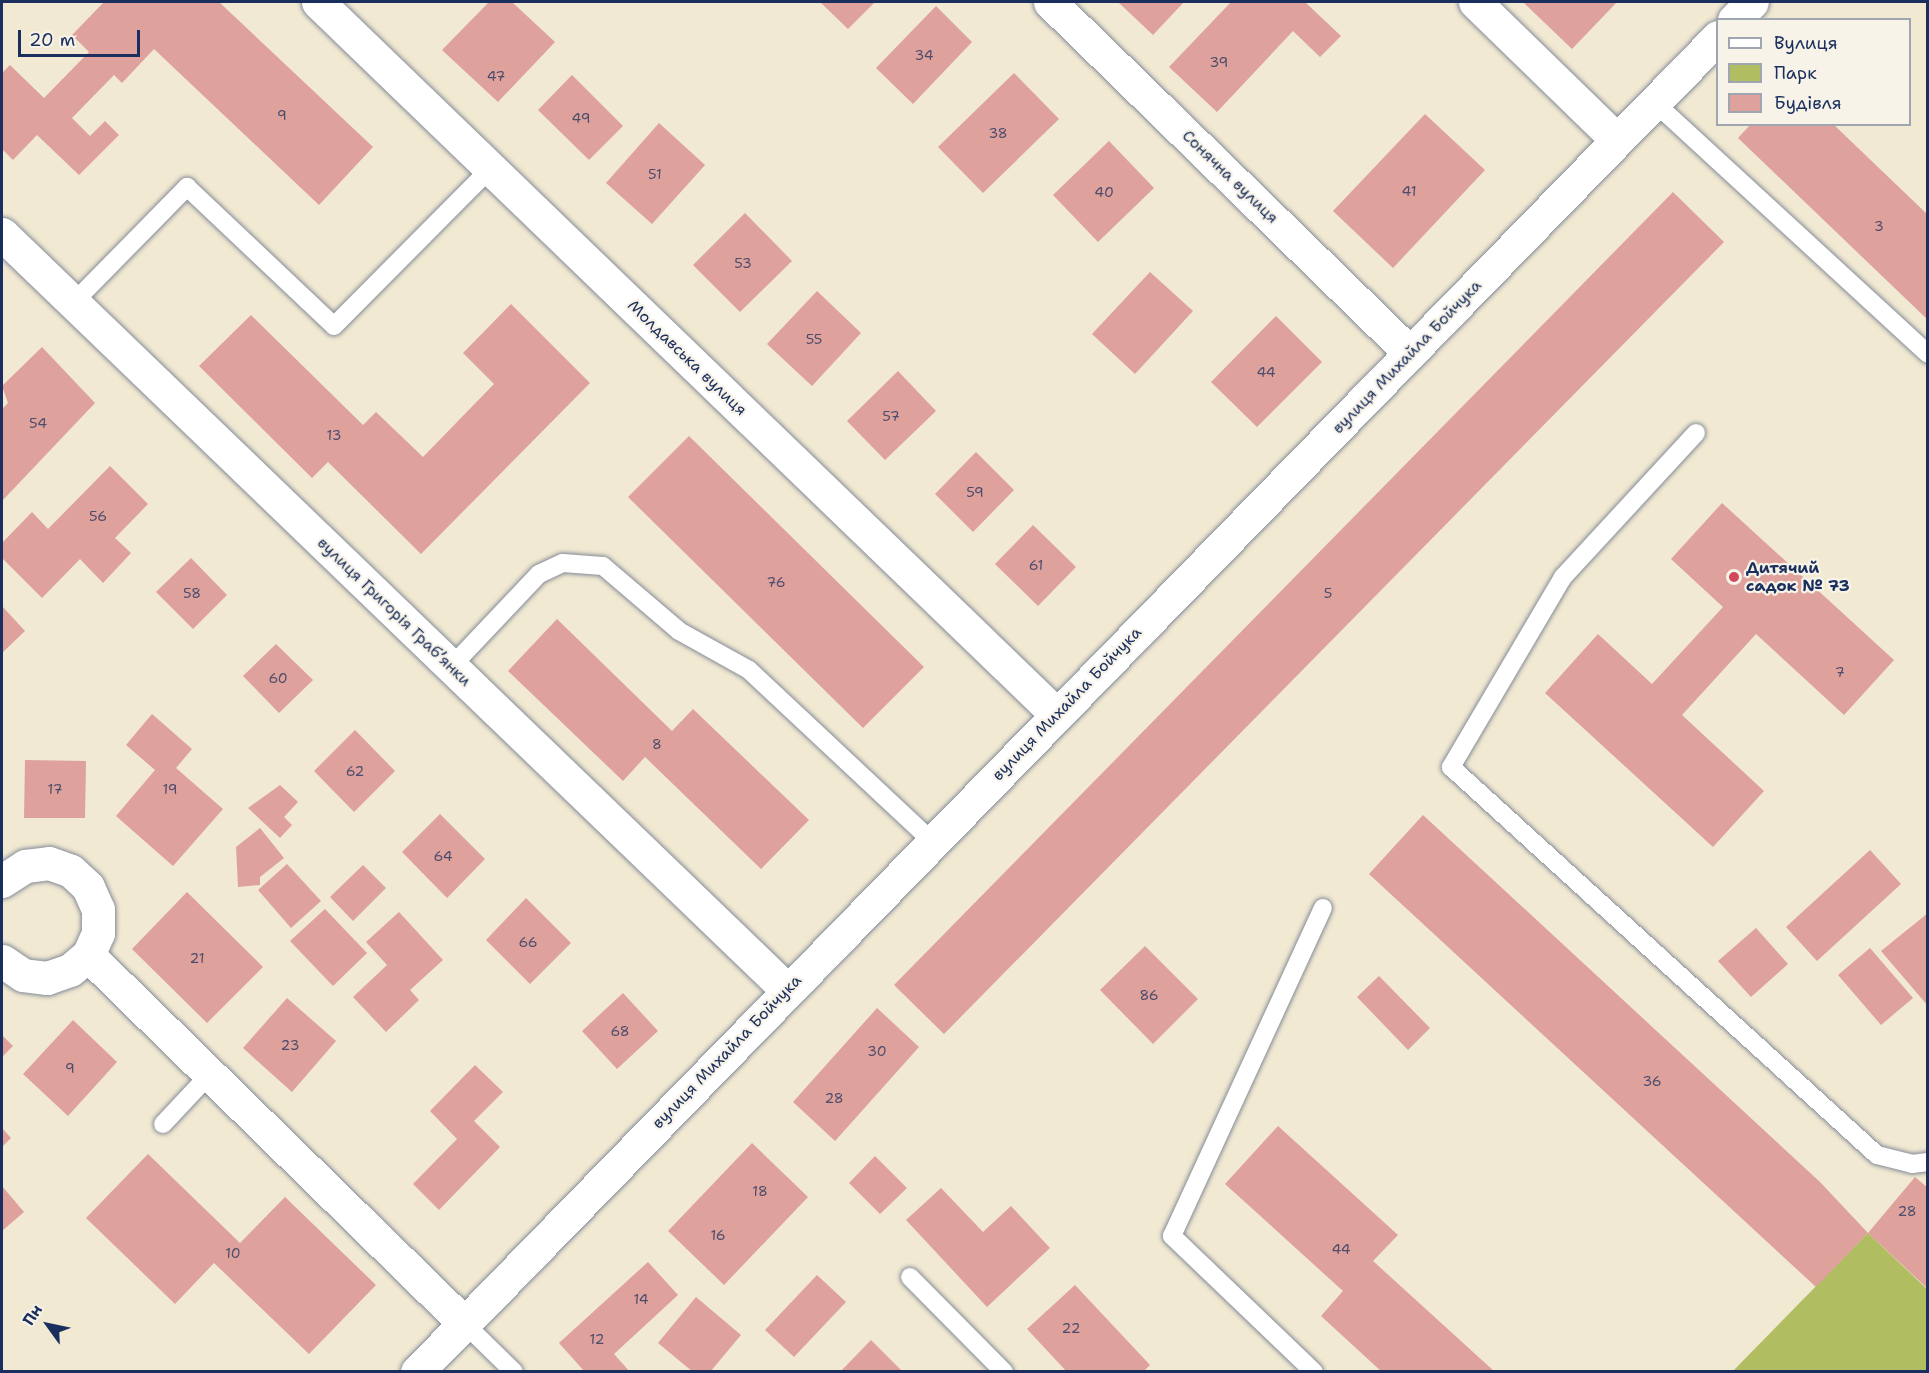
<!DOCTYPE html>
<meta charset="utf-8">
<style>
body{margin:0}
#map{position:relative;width:1929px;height:1373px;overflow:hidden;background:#f1e9d2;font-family:"Shantell Sans",sans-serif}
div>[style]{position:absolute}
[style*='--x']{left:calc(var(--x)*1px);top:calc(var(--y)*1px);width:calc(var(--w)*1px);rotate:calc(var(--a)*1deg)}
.green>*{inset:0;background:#b0be61}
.building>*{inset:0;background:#dea19b}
.roads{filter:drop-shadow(0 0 2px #868c98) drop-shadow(0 0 2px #868c98)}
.lane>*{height:18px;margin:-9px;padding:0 9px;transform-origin:9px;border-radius:9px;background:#fff}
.street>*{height:33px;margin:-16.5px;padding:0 16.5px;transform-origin:16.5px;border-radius:16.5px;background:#fff}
.dots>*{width:16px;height:16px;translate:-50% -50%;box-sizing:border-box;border:3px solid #f7f3e8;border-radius:50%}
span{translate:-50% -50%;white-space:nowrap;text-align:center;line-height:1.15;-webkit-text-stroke:4.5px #f7f3e8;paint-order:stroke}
.number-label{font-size:14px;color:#4c4c6d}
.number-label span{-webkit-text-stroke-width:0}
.street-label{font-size:16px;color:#1b2f5e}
.poi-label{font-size:16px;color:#1b2f5e;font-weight:700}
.left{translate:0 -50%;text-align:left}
.frame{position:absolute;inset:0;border:3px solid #1b2f5e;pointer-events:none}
.legend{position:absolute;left:1716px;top:18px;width:195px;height:108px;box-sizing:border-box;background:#f7f3e8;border:2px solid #9fa5b1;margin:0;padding:8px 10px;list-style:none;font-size:18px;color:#1b2f5e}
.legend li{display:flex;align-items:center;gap:12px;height:30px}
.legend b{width:30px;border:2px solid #9fa5b1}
.north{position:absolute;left:18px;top:1295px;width:60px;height:60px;-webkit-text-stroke:4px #f7f3e8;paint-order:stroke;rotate:303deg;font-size:16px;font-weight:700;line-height:24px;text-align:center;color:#1b2f5e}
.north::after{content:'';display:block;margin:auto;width:21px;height:27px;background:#1b2f5e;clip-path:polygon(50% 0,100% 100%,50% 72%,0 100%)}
.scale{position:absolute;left:18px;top:30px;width:122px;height:27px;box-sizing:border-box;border:3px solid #1b2f5e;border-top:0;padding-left:8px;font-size:18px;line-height:21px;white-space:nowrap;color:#1b2f5e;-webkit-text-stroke:4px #f7f3e8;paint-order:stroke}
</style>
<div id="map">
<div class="green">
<i style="clip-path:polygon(1868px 1233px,1927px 1289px,1927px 1371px,1732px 1372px)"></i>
</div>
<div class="building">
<i style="clip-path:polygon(104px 2px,219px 2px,373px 147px,319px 205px,154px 49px,122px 83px,114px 75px,72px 118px,90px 136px,105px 121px,119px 135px,79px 175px,37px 135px,13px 160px,2px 149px,2px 73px,10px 65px,44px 98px,89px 52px,72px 35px)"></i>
<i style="clip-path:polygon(489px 2px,512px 2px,555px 42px,498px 102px,442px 50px)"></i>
<i style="clip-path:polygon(820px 2px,875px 2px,848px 29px)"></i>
<i style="clip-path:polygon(1118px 2px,1184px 2px,1153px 35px)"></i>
<i style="clip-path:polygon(1231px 2px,1305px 2px,1341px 36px,1320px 57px,1293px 31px,1217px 112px,1169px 67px)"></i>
<i style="clip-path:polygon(1523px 2px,1617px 2px,1572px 49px)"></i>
<i style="clip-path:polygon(936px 6px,972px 42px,913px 104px,876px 68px)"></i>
<i style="clip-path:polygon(1014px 73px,1059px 119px,983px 193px,938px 147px)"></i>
<i style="clip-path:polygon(572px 75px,623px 126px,589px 160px,538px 110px)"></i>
<i style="clip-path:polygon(1425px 114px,1485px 170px,1393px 268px,1333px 211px)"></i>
<i style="clip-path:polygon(659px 123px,705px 165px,652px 224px,606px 183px)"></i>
<i style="clip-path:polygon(1751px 124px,1833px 124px,1928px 215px,1928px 320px,1738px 138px)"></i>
<i style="clip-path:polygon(1109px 141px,1154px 188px,1098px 242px,1053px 195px)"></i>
<i style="clip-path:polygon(1673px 192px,1724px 242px,944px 1034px,894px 985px)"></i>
<i style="clip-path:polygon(745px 213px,792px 261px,740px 312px,693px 265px)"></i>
<i style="clip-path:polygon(1150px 272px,1193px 311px,1135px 374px,1092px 334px)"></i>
<i style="clip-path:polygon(817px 291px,861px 333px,812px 386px,767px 344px)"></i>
<i style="clip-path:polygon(511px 304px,590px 383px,421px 554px,328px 462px,312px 478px,199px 366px,251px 315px,363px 425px,376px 412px,423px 457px,494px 384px,463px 353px)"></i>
<i style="clip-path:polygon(1276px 316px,1322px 362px,1257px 427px,1211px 382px)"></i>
<i style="clip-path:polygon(42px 347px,95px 403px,2px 501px,2px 409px,8px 403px,2px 386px)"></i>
<i style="clip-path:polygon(898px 371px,936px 411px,885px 460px,847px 421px)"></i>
<i style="clip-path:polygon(689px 436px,924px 667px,863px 728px,628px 497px)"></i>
<i style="clip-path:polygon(976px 452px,1014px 490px,973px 532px,935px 494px)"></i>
<i style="clip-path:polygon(110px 466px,148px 504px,115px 538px,131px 553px,103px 583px,80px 559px,42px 598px,2px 558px,2px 543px,32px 512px,48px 529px)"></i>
<i style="clip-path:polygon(1722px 503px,1894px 660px,1844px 715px,1756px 634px,1682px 715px,1764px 791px,1713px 847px,1545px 693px,1598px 634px,1652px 684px,1723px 607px,1671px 559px)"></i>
<i style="clip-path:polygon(1033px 525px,1076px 567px,1038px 606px,995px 564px)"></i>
<i style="clip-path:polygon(191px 558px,227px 595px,193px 629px,156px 592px)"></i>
<i style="clip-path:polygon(2px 606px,25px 631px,2px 653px)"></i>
<i style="clip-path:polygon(557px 619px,672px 731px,693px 709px,809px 820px,761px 869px,645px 757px,623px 781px,508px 671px)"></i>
<i style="clip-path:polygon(276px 644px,313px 680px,279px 713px,243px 676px)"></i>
<i style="clip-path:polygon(152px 714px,192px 749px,176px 768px,223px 809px,173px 866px,116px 816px,155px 770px,126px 745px)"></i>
<i style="clip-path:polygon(355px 730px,395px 771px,354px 812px,314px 771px)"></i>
<i style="clip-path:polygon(25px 760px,86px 761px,85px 818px,24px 818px)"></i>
<i style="clip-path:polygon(280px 785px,298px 802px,284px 817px,292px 825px,280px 838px,248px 808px)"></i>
<i style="clip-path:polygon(440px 814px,485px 859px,447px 898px,402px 852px)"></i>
<i style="clip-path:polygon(1423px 815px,1820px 1182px,1868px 1233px,1915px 1177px,1928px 1188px,1928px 1289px,1868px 1233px,1816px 1287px,1369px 874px)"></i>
<i style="clip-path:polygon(260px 828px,284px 858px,260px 877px,260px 885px,238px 887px,236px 847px)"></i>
<i style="clip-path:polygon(1870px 850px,1901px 884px,1817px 961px,1786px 927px)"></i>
<i style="clip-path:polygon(287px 864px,321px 901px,291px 928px,258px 890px)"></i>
<i style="clip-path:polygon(363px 865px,386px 888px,353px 921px,330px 897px)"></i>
<i style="clip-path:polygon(187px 892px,263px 967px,207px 1023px,132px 949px)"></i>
<i style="clip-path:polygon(526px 898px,571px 943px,530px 984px,486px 940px)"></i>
<i style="clip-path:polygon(325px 909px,367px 953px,333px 986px,290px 941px)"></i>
<i style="clip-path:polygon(399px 912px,443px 960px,410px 990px,419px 1000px,386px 1032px,353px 997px,387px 965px,366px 942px)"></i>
<i style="clip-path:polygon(1928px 913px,1928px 1006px,1881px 951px)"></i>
<i style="clip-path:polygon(1756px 928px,1788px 964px,1751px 997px,1718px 961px)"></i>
<i style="clip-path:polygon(1145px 946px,1198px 999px,1153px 1044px,1100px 990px)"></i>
<i style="clip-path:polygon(1870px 948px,1913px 998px,1881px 1025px,1838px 975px)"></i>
<i style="clip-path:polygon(1379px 976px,1430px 1028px,1408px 1050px,1357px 997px)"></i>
<i style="clip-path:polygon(623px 993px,658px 1031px,617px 1069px,582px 1031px)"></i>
<i style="clip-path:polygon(287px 998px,336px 1041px,292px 1092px,243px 1048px)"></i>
<i style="clip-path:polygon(877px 1008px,919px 1047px,835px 1141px,793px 1102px)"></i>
<i style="clip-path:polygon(73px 1020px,117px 1062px,68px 1116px,23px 1074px)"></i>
<i style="clip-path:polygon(2px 1035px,13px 1046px,2px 1057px)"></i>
<i style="clip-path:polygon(475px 1065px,503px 1092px,474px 1121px,500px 1147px,439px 1210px,413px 1184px,457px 1139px,430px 1111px)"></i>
<i style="clip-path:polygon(1278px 1126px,1398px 1235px,1373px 1261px,1495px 1372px,1382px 1372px,1321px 1316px,1343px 1291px,1225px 1184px)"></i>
<i style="clip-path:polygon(2px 1128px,11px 1138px,2px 1147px)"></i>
<i style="clip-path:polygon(752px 1143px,808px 1197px,724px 1285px,668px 1231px)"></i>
<i style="clip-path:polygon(148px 1154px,240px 1243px,285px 1197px,376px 1285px,309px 1354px,214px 1263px,175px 1304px,86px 1218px)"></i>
<i style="clip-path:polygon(875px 1156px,907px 1188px,880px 1214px,849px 1183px)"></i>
<i style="clip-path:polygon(2px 1186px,24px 1212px,2px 1231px)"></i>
<i style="clip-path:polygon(941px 1188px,983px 1232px,1011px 1206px,1050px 1248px,987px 1307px,906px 1220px)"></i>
<i style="clip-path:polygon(648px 1262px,678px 1295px,614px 1354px,630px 1372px,585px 1372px,559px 1343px)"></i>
<i style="clip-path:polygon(817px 1275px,846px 1302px,794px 1357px,765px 1330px)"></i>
<i style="clip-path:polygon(1075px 1285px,1150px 1365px,1143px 1372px,1067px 1372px,1027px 1329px)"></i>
<i style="clip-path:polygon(696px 1297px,741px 1335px,710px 1372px,693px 1372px,658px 1343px)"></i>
<i style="clip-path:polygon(871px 1340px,903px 1372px,840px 1372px)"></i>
</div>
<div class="roads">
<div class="lane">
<i style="--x:1654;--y:102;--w:372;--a:42.6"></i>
<i style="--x:73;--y:303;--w:163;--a:-45.5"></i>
<i style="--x:187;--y:187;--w:202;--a:43.4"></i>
<i style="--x:334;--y:326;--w:223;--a:-45.2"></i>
<i style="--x:1696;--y:433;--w:196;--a:132.7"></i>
<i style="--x:1563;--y:577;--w:221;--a:120.5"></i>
<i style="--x:1451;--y:767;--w:576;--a:42.33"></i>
<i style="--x:1877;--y:1155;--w:36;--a:14"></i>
<i style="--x:1912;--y:1164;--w:16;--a:-7"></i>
<i style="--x:451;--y:667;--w:128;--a:-46.6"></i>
<i style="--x:539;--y:574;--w:26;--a:-25"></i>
<i style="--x:563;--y:563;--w:40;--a:4.3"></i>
<i style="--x:603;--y:566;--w:100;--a:40.5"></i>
<i style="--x:679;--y:631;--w:80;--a:29.1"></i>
<i style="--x:749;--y:670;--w:250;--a:43.1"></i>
<i style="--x:163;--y:1124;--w:69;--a:-46.8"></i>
<i style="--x:910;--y:1277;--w:134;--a:45.3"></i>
<i style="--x:464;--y:1323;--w:70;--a:44.4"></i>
<i style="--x:1314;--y:1372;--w:197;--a:-136.2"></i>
<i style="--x:1172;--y:1236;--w:361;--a:-65.3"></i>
</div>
<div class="street">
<i style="--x:318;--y:2;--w:1027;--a:43.97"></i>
<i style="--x:1050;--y:2;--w:503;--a:44.27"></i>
<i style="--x:1475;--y:2;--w:198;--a:44.2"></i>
<i style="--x:1734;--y:20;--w:25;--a:-45"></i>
<i style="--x:2;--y:234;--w:1090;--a:43.92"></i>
<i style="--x:2;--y:881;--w:27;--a:-33"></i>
<i style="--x:25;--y:866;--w:24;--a:-7"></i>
<i style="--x:49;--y:863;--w:23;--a:20"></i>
<i style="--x:71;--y:871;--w:23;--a:43"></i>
<i style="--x:88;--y:887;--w:24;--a:66"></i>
<i style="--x:98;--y:909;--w:24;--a:90"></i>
<i style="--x:98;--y:933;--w:24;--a:114"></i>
<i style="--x:88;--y:955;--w:23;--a:140"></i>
<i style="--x:70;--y:970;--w:24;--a:161"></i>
<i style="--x:47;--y:978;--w:24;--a:-173"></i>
<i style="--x:23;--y:975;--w:25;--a:-146"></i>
<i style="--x:88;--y:955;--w:526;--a:44.38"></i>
<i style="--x:417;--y:1372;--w:1864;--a:-45.74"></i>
</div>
</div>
<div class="dots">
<i style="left:1734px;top:577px;background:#d1495b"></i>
</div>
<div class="number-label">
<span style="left:924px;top:55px">34</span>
<span style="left:1219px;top:62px">39</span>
<span style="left:496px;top:76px">47</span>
<span style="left:282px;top:115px">9</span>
<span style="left:581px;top:118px">49</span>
<span style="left:998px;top:133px">38</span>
<span style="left:655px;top:174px">51</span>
<span style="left:1409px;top:191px">41</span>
<span style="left:1104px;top:192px">40</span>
<span style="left:1879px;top:226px">3</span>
<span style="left:743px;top:263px">53</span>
<span style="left:814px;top:339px">55</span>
<span style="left:1266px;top:372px">44</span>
<span style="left:891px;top:416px">57</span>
<span style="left:38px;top:423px">54</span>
<span style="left:334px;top:435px">13</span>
<span style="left:975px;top:492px">59</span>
<span style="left:98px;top:516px">56</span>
<span style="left:1036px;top:565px">61</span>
<span style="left:776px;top:582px">76</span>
<span style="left:192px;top:593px">58</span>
<span style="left:1328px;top:593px">5</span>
<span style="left:1840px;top:672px">7</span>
<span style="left:278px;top:678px">60</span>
<span style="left:657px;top:744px">8</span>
<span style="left:355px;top:771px">62</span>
<span style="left:55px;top:789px">17</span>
<span style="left:170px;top:789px">19</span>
<span style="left:443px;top:856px">64</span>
<span style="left:528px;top:942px">66</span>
<span style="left:197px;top:958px">21</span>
<span style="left:1149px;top:995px">86</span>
<span style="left:620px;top:1031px">68</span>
<span style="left:290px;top:1045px">23</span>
<span style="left:877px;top:1051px">30</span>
<span style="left:70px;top:1068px">9</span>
<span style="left:1652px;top:1081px">36</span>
<span style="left:834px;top:1098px">28</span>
<span style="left:760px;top:1191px">18</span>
<span style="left:1907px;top:1211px">28</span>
<span style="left:718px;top:1235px">16</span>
<span style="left:1341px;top:1249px">44</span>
<span style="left:233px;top:1253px">10</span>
<span style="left:641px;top:1299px">14</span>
<span style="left:1071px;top:1328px">22</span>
<span style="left:597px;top:1339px">12</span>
</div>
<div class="street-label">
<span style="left:1230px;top:177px;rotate:44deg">Сонячна вулиця</span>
<span style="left:1407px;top:357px;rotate:-46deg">вулиця Михайла Бойчука</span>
<span style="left:687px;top:358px;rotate:44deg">Молдавська вулиця</span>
<span style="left:394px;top:612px;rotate:44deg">вулиця Григорія Грабʼянки</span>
<span style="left:1067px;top:704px;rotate:-46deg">вулиця Михайла Бойчука</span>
<span style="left:727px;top:1052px;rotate:-46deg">вулиця Михайла Бойчука</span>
</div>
<div class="poi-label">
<span class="left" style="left:1746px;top:577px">Дитячий<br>садок № 73</span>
</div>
<div class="frame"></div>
<ul class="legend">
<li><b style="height:8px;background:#fff"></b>Вулиця</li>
<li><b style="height:16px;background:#b0be61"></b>Парк</li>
<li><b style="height:16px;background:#dea19b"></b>Будівля</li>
</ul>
<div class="north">Пн</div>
<div class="scale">20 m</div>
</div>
